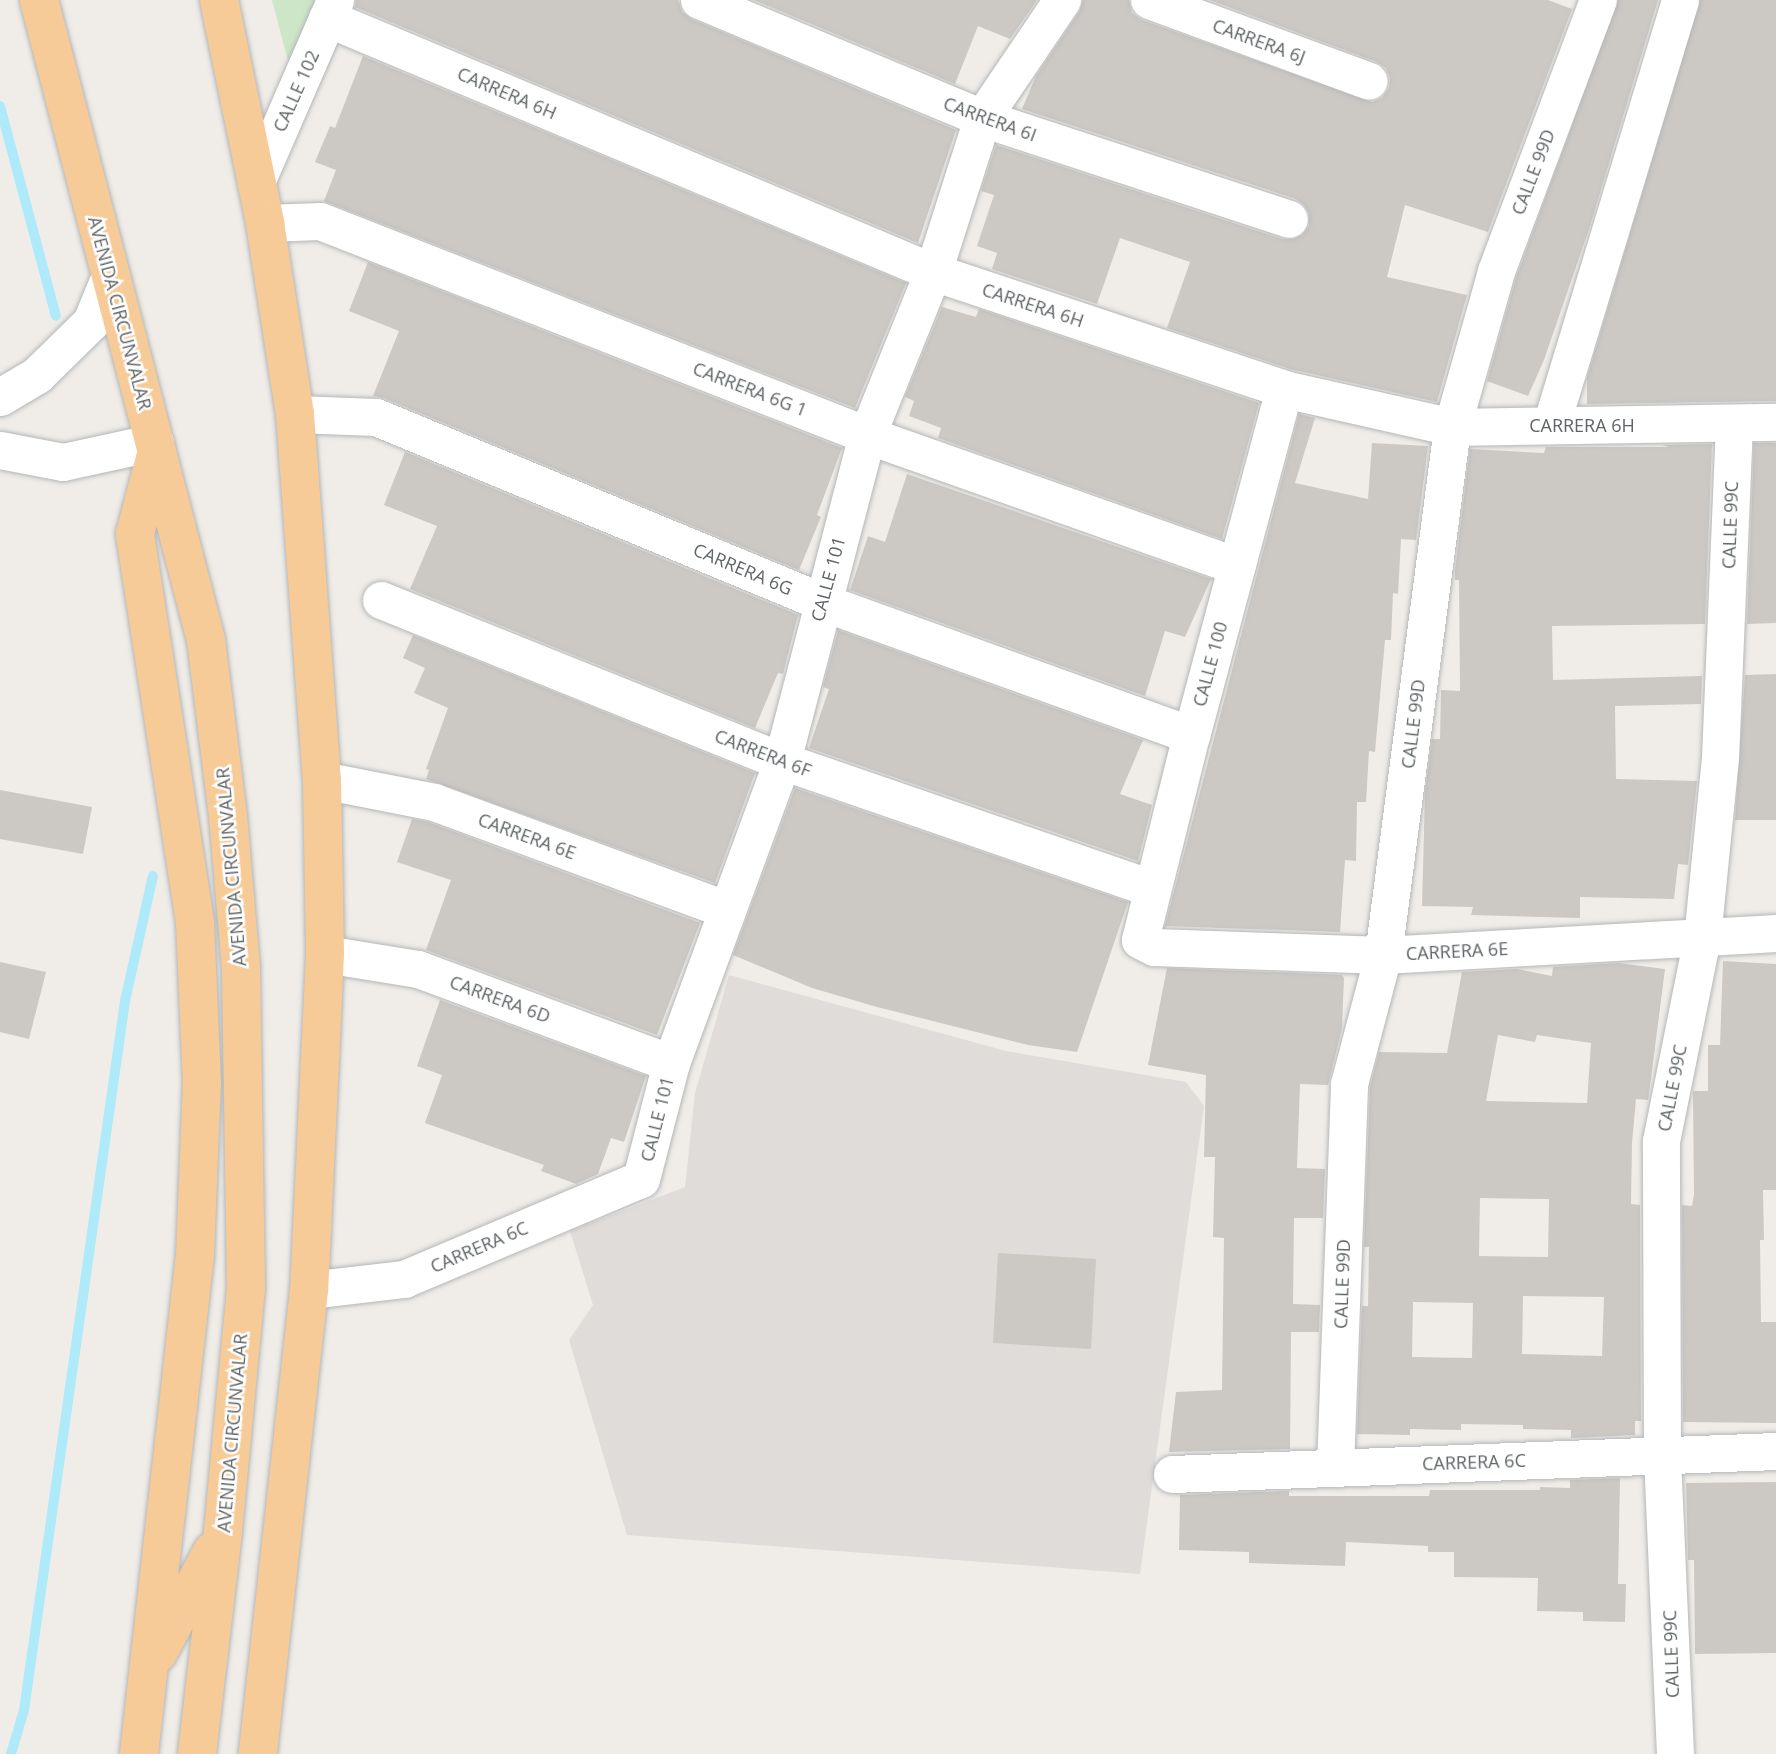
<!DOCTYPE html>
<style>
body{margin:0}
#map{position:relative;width:1776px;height:1754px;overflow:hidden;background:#f0ede8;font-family:"Open Sans",sans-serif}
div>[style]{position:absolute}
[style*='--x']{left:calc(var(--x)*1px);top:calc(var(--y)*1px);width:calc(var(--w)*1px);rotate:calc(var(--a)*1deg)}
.industrial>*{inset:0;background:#e0dcda}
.green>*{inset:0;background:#cde6c7}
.stream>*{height:10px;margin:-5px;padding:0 5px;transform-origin:5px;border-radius:5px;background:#aeeafa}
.building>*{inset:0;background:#ccc8c4}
.roads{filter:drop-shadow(0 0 2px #b3b7b9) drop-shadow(0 0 2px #b3b7b9)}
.street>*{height:37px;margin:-18.5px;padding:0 18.5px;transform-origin:18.5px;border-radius:18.5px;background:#fff}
.highway>*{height:38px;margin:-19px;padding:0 19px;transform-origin:19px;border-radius:19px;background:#f7cb98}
span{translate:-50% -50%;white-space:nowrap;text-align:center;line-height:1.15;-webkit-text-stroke:5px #fff;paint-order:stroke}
.street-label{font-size:18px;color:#5f6567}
</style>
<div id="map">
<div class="industrial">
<i style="clip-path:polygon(729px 975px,1006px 1051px,1186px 1082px,1204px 1106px,1140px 1574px,627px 1535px,569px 1340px,593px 1305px,570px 1231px,685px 1187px,695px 1093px)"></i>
</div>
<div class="green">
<i style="clip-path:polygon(272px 0,320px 0,293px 80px)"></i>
</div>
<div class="stream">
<i style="--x:0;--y:106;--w:217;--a:75.1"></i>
<i style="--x:11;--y:1754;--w:46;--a:-73.5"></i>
<i style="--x:24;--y:1710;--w:716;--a:-81.89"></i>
<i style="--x:125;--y:1001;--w:128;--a:-77.4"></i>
</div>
<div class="building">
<i style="clip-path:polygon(356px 0,678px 0,682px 12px,691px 19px,956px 130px,918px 243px,355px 7px)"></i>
<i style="clip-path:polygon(754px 0,1037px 0,1010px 39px,978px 26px,955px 84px)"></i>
<i style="clip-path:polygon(1083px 0,1129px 0,1132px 13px,1142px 20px,1372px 102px,1382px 98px,1389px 88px,1390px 78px,1386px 68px,1377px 62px,1210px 0,1548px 0,1572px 9px,1488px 232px,1405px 205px,1387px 277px,1467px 295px,1437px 402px,1290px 369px,1167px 328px,1190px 262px,1120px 238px,1097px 304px,992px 269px,997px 253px,977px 246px,994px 195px,981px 191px,996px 145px,1282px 239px,1294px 239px,1302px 235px,1309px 226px,1309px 214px,1304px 205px,1296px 199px,1022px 109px,1036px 76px,1079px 12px)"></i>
<i style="clip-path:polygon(1618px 0,1658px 0,1590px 226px,1544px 360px,1528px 396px,1487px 381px,1516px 278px)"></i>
<i style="clip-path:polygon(1700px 0,1776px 0,1776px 401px,1587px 404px,1587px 378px)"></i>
<i style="clip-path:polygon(363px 56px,906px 283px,855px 408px,324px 201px,336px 170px,315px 162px,330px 126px,335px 128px)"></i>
<i style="clip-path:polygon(368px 262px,842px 448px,817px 515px,821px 517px,799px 570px,384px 398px,373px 396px,399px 331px,349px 311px)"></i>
<i style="clip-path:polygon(942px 307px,976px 317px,979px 309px,1259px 403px,1222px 539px,938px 438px,941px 428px,909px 416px,914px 401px,905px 397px)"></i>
<i style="clip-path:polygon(1299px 414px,1315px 418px,1295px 483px,1368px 499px,1372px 443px,1428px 446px,1416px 540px,1401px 539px,1398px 594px,1393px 593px,1391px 640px,1385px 640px,1375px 752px,1369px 751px,1366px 802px,1357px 802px,1356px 861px,1345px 860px,1340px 932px,1165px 926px)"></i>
<i style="clip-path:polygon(1754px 443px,1776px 443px,1776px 623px,1747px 624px)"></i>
<i style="clip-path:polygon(1712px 444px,1705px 624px,1552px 626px,1553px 680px,1702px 676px,1701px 704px,1615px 706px,1616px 779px,1697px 781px,1688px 865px,1678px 864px,1674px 899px,1580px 897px,1580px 918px,1471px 915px,1473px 907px,1422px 906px,1425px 794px,1432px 739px,1440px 739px,1441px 690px,1460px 691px,1459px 580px,1455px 580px,1455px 570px,1470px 449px,1544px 453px,1546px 447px,1669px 447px,1662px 445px)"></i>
<i style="clip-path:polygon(405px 452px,798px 615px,783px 674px,778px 673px,755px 728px,410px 589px,437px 526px,384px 505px)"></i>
<i style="clip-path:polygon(907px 474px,1211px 579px,1185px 637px,1165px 631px,1145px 696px,850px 590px,868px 536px,885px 542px)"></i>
<i style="clip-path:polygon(838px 630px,1143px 740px,1120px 794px,1152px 805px,1138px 861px,809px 748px,829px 689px,823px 687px)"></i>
<i style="clip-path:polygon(413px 635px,755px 773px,715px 883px,426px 779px,429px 770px,426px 769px,448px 708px,414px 693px,425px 668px,403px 658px)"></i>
<i style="clip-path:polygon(1776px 674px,1776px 820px,1735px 820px,1745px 675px)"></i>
<i style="clip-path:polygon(795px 788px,1128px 902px,1077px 1052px,1028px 1045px,877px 1007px,812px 988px,733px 955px)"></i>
<i style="clip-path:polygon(0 790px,92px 807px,83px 854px,0 839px)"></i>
<i style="clip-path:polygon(412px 819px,428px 822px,700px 923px,657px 1035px,426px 950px,451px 880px,397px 862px)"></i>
<i style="clip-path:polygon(1723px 961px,1776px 964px,1776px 1190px,1763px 1190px,1764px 1240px,1760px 1240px,1761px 1322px,1776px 1322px,1776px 1423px,1683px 1422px,1682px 1205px,1692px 1206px,1694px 1195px,1693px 1091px,1708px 1091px,1708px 1045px,1720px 1045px)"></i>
<i style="clip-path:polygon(0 962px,46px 972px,29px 1039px,0 1032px)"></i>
<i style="clip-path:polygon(evenodd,1618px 963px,1665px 969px,1649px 1094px,1648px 1100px,1636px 1099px,1632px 1143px,1631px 1204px,1640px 1205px,1641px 1421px,1635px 1421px,1635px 1435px,1571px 1438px,1571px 1430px,1523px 1429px,1523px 1425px,1461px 1424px,1461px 1430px,1410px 1429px,1410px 1435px,1357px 1434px,1362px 1306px,1368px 1306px,1369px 1247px,1364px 1247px,1370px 1087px,1379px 1052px,1447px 1053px,1462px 972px,1517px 969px,1552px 976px,1553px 967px,1618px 963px,1498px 1035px,1535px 1042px,1537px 1035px,1591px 1043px,1587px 1103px,1486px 1101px,1498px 1035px,1618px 963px,1480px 1198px,1549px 1199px,1548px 1257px,1479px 1256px,1480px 1198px,1618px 963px,1523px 1296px,1604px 1297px,1602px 1356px,1522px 1354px,1523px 1296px,1618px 963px,1413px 1302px,1473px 1303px,1472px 1358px,1412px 1357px,1413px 1302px)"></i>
<i style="clip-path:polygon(1167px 968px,1342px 975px,1344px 978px,1342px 1028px,1328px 1085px,1300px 1084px,1297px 1168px,1325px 1169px,1323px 1218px,1294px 1218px,1293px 1304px,1320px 1305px,1319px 1332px,1291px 1332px,1290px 1449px,1169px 1452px,1176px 1392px,1222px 1390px,1224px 1238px,1213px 1237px,1215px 1157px,1204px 1157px,1206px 1075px,1148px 1065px)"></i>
<i style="clip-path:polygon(440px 1000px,646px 1076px,624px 1142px,611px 1138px,598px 1174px,576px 1184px,541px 1171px,544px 1165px,425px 1123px,442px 1075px,417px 1066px)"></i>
<i style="clip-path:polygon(998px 1253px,1096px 1259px,1091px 1349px,993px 1343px)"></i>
<i style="clip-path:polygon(1620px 1478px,1618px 1584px,1626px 1584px,1625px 1622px,1583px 1621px,1583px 1612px,1537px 1611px,1538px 1578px,1454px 1577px,1454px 1552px,1428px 1552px,1428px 1546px,1346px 1542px,1345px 1566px,1249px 1563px,1249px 1552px,1179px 1550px,1180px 1495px,1289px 1491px,1289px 1496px,1429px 1496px,1430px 1490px,1540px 1490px,1540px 1487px,1570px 1488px,1570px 1480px)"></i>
<i style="clip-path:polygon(1776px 1482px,1776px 1653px,1695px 1654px,1694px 1560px,1688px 1560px,1686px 1483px)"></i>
</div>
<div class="roads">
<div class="street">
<i style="--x:699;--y:0;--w:307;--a:22.6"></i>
<i style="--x:982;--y:118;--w:323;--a:18.2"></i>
<i style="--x:1149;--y:0;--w:234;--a:20.2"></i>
<i style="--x:327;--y:18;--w:657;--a:22.74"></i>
<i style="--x:933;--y:272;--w:370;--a:18.4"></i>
<i style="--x:1284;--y:389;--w:172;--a:12.7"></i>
<i style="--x:1452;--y:427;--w:324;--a:-0.9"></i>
<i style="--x:256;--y:182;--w:198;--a:-66.5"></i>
<i style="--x:265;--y:223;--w:55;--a:-2.1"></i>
<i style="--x:320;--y:221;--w:587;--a:21.37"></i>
<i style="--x:867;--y:435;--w:392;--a:19.5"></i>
<i style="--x:1284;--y:389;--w:358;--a:105"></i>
<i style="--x:1191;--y:735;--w:211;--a:104"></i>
<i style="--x:1140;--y:940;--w:16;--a:27"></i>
<i style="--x:1154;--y:947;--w:229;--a:2"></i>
<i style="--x:1383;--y:955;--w:394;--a:-3.2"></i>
<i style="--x:0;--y:397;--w:43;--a:-30.7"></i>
<i style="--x:37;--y:375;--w:76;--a:-44.5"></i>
<i style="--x:91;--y:322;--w:50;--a:-67.6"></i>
<i style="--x:295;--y:414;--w:81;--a:2.1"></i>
<i style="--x:376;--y:417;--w:483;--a:22.5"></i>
<i style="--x:822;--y:602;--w:392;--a:19.8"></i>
<i style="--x:1551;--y:425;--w:444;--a:-73.1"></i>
<i style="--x:0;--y:450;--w:64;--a:10.8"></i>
<i style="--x:63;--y:462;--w:94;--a:-12.3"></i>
<i style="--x:381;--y:600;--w:432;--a:21.9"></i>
<i style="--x:782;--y:761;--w:390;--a:19"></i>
<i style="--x:322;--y:780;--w:114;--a:11.1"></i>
<i style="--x:434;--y:802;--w:312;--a:20.2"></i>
<i style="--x:325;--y:954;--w:94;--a:9.2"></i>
<i style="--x:418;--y:969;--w:270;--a:20.4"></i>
<i style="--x:309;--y:1290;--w:96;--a:-6.6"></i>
<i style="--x:404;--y:1279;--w:257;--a:-22.9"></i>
<i style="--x:641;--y:1179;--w:120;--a:-75.5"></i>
<i style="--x:671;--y:1063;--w:322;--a:-69.8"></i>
<i style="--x:782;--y:761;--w:337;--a:-75.4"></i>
<i style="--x:867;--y:435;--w:176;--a:-68"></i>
<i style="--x:933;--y:272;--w:162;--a:-72.3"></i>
<i style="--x:982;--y:118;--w:143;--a:-55.9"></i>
<i style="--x:1335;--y:1468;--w:384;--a:-87.9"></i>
<i style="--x:1349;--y:1084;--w:133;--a:-75.2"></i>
<i style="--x:1383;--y:955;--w:532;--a:-82.55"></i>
<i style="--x:1452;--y:427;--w:162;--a:-74.2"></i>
<i style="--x:1496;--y:271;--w:290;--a:-69.4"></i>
<i style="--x:1172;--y:1474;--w:604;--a:-2.18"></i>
<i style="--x:1675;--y:1754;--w:299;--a:-92.5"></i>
<i style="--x:1662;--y:1455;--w:314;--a:-90.2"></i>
<i style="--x:1661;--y:1141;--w:207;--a:-78.6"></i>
<i style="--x:1702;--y:938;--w:181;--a:-84.3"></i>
<i style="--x:1720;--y:758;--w:333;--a:-87.6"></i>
</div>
<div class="highway">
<i style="--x:39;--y:0;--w:661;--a:75.38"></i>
<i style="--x:206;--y:640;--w:177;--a:82.9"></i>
<i style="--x:228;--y:816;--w:153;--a:85.1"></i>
<i style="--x:241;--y:968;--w:320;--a:89.1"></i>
<i style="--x:246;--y:1288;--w:245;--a:95.4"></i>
<i style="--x:223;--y:1532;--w:224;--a:96.7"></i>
<i style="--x:219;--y:0;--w:228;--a:78.3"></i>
<i style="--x:265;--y:223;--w:193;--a:81.1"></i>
<i style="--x:295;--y:414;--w:367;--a:85.8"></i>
<i style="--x:322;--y:780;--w:174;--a:89"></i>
<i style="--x:325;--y:954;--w:336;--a:92.7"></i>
<i style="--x:309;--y:1290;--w:467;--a:96.3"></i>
<i style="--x:158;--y:1653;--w:115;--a:-61.9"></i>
<i style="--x:139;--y:1754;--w:502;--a:-83.6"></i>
<i style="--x:195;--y:1255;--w:172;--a:-87.7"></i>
<i style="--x:202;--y:1083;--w:161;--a:-92.5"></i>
<i style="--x:195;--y:922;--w:393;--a:-98.8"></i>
<i style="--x:135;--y:534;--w:86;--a:-75.2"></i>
</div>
</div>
<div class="street-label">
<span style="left:1259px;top:41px;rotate:20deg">CARRERA 6J</span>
<span style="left:296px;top:91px;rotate:-66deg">CALLE 102</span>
<span style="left:507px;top:93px;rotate:23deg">CARRERA 6H</span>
<span style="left:990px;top:119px;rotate:20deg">CARRERA 6I</span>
<span style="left:1533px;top:172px;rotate:-69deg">CALLE 99D</span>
<span style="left:1033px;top:305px;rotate:18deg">CARRERA 6H</span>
<span style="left:120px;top:313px;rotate:75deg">AVENIDA CIRCUNVALAR</span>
<span style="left:750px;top:389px;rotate:21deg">CARRERA 6G 1</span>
<span style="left:1582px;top:425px">CARRERA 6H</span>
<span style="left:1730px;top:525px;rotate:-88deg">CALLE 99C</span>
<span style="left:743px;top:569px;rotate:23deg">CARRERA 6G</span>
<span style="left:828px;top:579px;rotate:-75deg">CALLE 101</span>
<span style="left:1210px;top:664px;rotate:-75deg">CALLE 100</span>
<span style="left:1413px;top:724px;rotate:-83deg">CALLE 99D</span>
<span style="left:763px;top:753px;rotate:21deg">CARRERA 6F</span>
<span style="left:527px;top:836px;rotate:20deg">CARRERA 6E</span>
<span style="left:231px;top:867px;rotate:-95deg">AVENIDA CIRCUNVALAR</span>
<span style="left:1457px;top:951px;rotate:-3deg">CARRERA 6E</span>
<span style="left:500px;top:999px;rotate:20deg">CARRERA 6D</span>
<span style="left:1672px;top:1088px;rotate:-79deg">CALLE 99C</span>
<span style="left:657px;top:1119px;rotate:-76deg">CALLE 101</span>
<span style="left:479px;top:1247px;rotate:-23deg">CARRERA 6C</span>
<span style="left:1342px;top:1284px;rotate:-88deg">CALLE 99D</span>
<span style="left:232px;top:1433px;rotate:-85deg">AVENIDA CIRCUNVALAR</span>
<span style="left:1474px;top:1462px;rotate:-2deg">CARRERA 6C</span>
<span style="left:1671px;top:1654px;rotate:-92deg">CALLE 99C</span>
</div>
</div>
